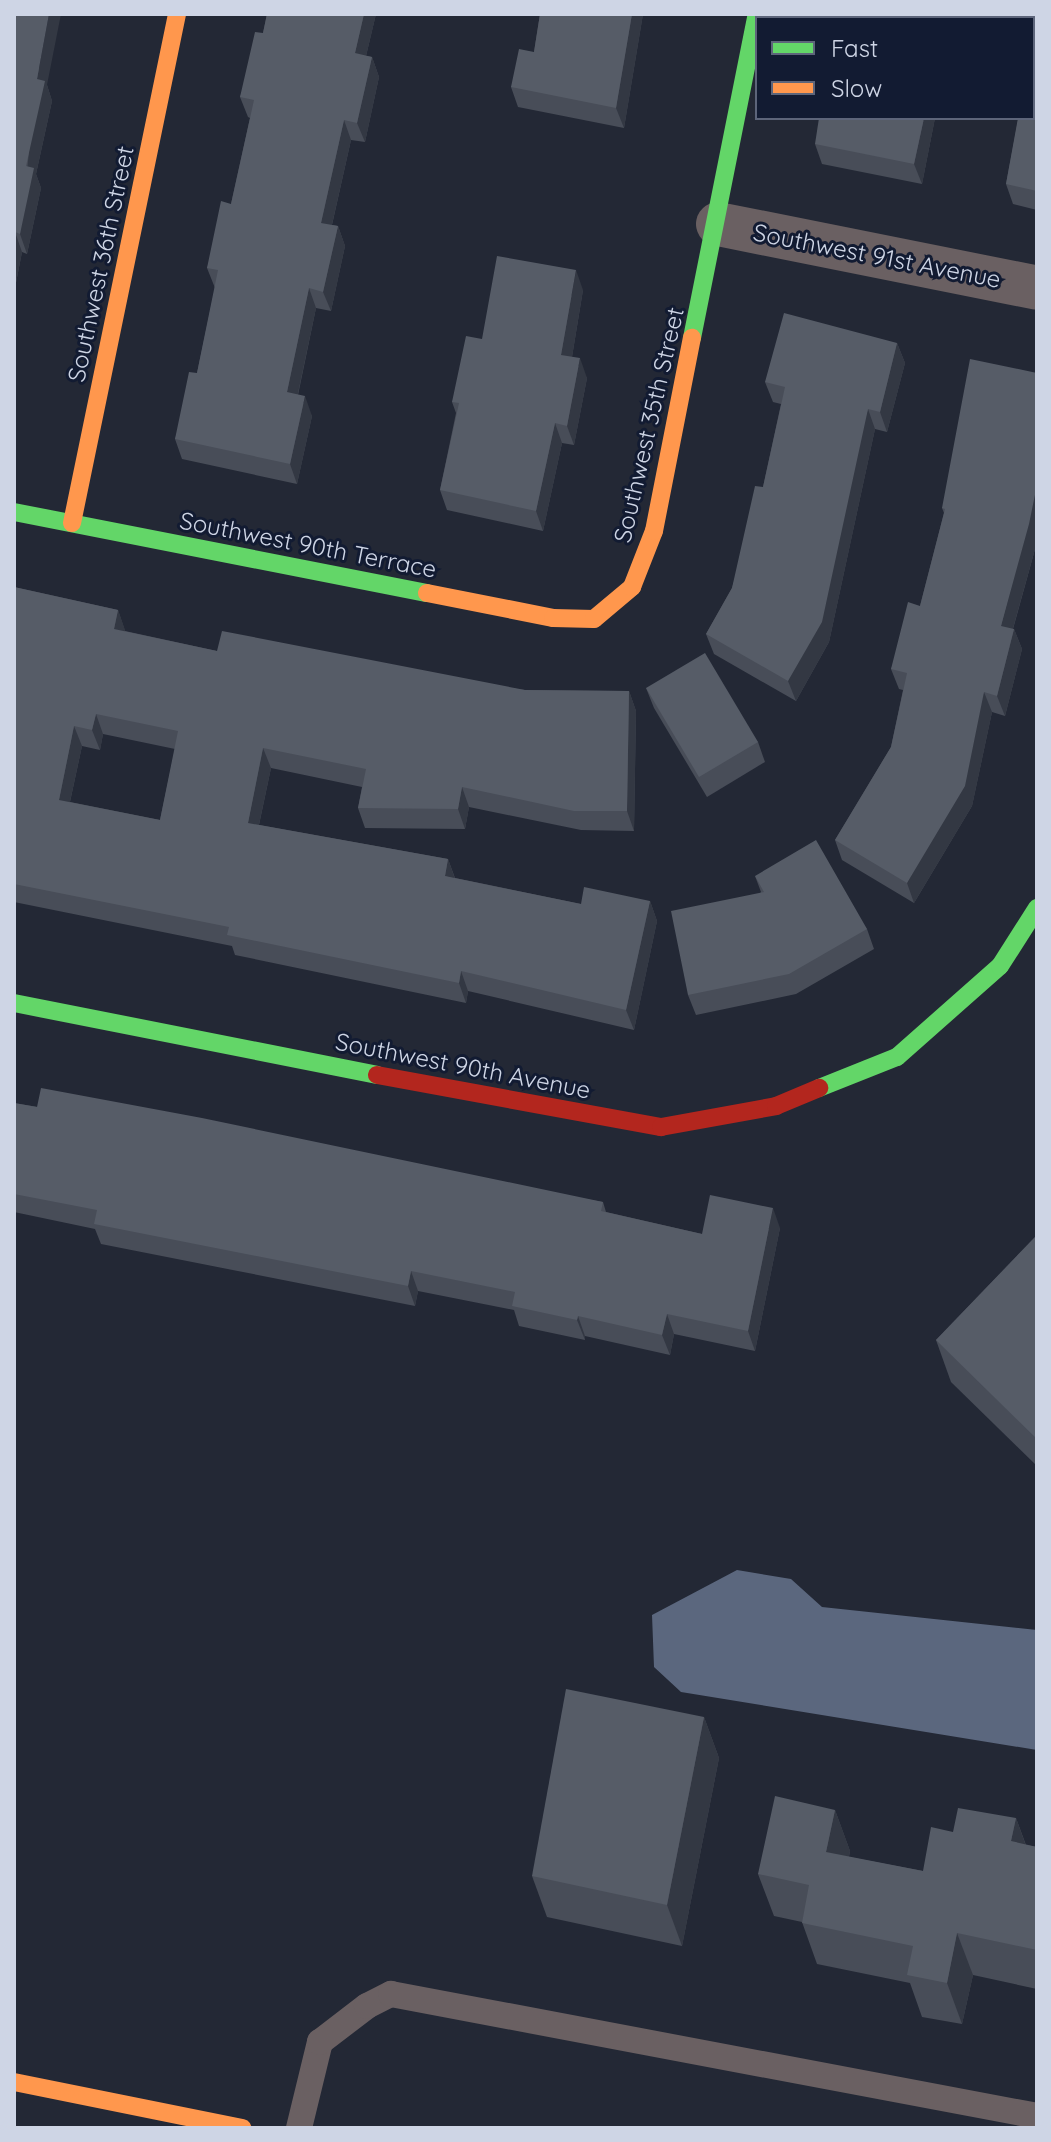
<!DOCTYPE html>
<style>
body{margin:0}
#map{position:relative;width:1051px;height:2142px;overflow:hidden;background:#232835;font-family:Quicksand,sans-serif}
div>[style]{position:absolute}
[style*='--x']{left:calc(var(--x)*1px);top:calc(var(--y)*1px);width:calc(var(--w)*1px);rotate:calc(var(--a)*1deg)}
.water>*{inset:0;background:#5b677e}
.lane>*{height:26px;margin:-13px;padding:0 13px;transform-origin:13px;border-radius:13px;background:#6a6062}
.street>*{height:44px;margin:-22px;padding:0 22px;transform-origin:22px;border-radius:22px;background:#6a6062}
.fast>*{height:18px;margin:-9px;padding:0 9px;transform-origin:9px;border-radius:9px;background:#63d668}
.slow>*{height:18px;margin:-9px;padding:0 9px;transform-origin:9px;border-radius:9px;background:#ff974d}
.jam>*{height:18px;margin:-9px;padding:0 9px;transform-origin:9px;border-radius:9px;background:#b3261e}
.wall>*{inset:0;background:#484d58}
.shaded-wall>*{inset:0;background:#333843}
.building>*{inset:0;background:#565c67}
span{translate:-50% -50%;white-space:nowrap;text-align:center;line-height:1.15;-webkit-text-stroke:6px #121b32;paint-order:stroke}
.street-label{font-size:24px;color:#ced5e5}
.frame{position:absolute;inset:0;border:16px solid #ced5e5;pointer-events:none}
.legend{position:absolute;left:755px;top:16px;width:280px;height:104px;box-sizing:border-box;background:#121b32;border:2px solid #5d657a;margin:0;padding:10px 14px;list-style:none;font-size:24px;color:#ced5e5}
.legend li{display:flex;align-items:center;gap:16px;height:40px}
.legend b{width:40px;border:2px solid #5d657a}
</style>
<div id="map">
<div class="water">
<i style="clip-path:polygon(737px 1570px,791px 1579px,822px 1607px,1037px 1630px,1037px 1750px,681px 1692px,654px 1667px,652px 1615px)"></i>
</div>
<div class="lane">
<i style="--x:299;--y:2128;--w:89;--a:-76.3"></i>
<i style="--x:320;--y:2042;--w:59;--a:-37.5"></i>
<i style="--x:367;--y:2006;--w:27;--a:-27"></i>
<i style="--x:391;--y:1994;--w:657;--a:10.69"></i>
</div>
<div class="street">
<i style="--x:718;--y:224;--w:325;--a:11.3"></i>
</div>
<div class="fast">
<i style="--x:692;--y:338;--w:330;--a:-78.7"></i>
<i style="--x:14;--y:512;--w:421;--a:11.1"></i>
<i style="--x:14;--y:1003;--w:370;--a:11.2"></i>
<i style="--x:819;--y:1088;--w:84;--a:-21.7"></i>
<i style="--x:897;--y:1057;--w:137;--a:-41.5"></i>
<i style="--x:1000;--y:966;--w:69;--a:-57.5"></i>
</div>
<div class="slow">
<i style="--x:72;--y:523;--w:520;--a:-78.34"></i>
<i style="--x:427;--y:593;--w:128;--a:11.2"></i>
<i style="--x:553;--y:618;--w:41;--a:1.4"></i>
<i style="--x:594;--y:619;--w:50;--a:-40.1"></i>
<i style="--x:632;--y:587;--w:60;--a:-68.6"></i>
<i style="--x:654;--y:531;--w:197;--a:-78.9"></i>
<i style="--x:14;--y:2082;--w:233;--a:11.4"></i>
</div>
<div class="jam">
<i style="--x:377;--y:1075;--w:289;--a:10.4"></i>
<i style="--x:661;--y:1127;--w:117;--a:-10.3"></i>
<i style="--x:776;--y:1106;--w:47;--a:-22.7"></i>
</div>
<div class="wall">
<i style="clip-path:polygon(14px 14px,47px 85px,52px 101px,36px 174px,41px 188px,27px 254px,22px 252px,14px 293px)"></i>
<i style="clip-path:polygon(267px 14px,376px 14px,366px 56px,372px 57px,379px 77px,365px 142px,351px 140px,332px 225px,338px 226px,345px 246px,331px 311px,316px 308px,298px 395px,312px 416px,297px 484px,182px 459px,175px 439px,197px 373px,215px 288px,207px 268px,231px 204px,250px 118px,248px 117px,240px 97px,263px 33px)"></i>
<i style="clip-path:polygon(540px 14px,643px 14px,624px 128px,518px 107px,511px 87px,534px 52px)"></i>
<i style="clip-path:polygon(1037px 20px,1037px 210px,1013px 204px,1006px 184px)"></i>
<i style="clip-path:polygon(935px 118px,922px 184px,822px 164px,815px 144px)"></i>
<i style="clip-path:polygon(583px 290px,572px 357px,587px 378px,574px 445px,562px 443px,543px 531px,447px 510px,440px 490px,456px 413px,452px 402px,482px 339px)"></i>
<i style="clip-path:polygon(897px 343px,905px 363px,887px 432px,875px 429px,829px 642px,796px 701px,714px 654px,706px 634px,732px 588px,763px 487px,781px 404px,773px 402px,765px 382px)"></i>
<i style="clip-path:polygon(1037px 373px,1037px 542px,1013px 629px,1014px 629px,1022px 649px,1005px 716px,992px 712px,972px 806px,914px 903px,842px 860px,835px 840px,891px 747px,903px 690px,899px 689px,891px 669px,920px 606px,944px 513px,942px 508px)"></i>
<i style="clip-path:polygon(evenodd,14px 587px,118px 610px,125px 631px,217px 651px,525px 690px,629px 691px,636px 711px,634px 831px,581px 830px,469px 807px,465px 829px,365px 828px,358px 808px,362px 787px,271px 768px,259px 825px,448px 859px,455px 878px,581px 904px,650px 901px,657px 921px,634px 1030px,468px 991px,466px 1003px,235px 955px,232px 946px,14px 902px,14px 587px,103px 734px,175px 749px,160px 820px,70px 802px,82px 746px,100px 750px,103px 734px)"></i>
<i style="clip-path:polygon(646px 688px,758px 742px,765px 762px,707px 797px,654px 708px)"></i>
<i style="clip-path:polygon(755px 876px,867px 929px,874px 949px,796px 994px,696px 1015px,688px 995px,761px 892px)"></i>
<i style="clip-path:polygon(14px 1103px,603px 1202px,606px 1212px,702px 1234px,780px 1228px,755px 1351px,674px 1334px,670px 1355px,585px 1336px,585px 1340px,519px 1326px,514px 1310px,418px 1291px,415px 1306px,101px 1244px,95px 1229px,14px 1212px)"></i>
<i style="clip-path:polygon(1037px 1235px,1037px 1466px,951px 1382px,936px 1340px)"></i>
<i style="clip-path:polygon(704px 1717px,719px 1758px,682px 1946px,547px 1917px,532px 1876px)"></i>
<i style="clip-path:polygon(835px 1810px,850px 1851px,849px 1857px,923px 1871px,953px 1832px,1016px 1818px,1026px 1845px,1037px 1847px,1037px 1989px,973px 1975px,962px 2024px,922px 2017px,910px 1983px,817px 1964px,802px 1922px,774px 1916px,758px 1874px)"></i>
</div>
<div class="shaded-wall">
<i style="clip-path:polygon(49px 14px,61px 14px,47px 85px,52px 101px,36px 174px,41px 188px,27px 254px,20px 234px,37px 79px)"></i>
<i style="clip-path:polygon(364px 14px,376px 14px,362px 73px,355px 53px)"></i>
<i style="clip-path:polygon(632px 14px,643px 14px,624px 128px,616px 108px)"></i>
<i style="clip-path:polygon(943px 14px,954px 14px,954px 18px,943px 18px)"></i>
<i style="clip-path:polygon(372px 57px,379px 77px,365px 142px,357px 123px)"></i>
<i style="clip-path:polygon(924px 118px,935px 118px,922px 184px,914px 164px)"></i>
<i style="clip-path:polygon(344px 120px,351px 140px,328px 242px,321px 223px)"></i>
<i style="clip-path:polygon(338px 226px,345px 246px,331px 311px,323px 292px)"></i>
<i style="clip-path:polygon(15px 232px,22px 252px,14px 293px,14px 235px)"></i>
<i style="clip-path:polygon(576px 270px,583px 290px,569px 375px,561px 355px)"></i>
<i style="clip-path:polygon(309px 288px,316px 308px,294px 412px,287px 392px)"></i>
<i style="clip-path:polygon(897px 343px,905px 363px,887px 432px,880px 412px)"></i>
<i style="clip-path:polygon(580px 358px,587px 378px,574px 445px,567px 426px)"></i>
<i style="clip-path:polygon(305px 396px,312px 416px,297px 484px,290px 464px)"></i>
<i style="clip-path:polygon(868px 409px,875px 429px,829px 642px,796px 701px,788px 681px)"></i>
<i style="clip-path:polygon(555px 423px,562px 443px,543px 531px,536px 511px)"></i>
<i style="clip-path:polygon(1037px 485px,1037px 542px,1008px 646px,1001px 626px)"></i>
<i style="clip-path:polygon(118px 610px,125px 630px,121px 649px,114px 629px)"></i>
<i style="clip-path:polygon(1014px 629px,1022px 649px,1005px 716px,997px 696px)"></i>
<i style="clip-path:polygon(629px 691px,636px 711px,634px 831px,627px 811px)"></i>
<i style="clip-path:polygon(984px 692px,992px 712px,972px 806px,914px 903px,907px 883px)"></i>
<i style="clip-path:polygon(96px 714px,103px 734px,100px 750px,92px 730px)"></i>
<i style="clip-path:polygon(74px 726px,82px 746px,66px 820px,59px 800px)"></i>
<i style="clip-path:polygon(263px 748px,271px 768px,255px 843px,248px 823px)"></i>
<i style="clip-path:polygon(462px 787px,469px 807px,465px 829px,458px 809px)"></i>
<i style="clip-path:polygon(448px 859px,455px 879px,445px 876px)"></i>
<i style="clip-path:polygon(650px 901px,657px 921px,634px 1030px,626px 1010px)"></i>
<i style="clip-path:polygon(461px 971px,468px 991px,466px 1003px,459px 983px)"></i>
<i style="clip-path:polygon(773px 1208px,780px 1228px,755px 1351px,748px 1331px)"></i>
<i style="clip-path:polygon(411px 1271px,418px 1291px,415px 1306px,408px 1286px)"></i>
<i style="clip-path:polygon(667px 1314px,674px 1334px,670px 1355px,662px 1335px)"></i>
<i style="clip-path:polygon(578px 1316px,585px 1336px,585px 1340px,577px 1320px)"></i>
<i style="clip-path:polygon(704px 1717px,719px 1758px,682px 1946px,667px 1905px)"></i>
<i style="clip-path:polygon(835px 1810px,850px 1851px,841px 1894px,826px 1852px)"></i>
<i style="clip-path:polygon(1016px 1818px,1031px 1860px,1011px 1841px)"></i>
<i style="clip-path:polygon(957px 1933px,973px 1975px,962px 2024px,947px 1983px)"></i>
</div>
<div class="building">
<i style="clip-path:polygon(14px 14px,49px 14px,37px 79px,45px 81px,26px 166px,34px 168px,20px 234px,15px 232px,14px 235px)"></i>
<i style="clip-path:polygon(267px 14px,364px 14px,355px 53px,372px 57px,357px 123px,344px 120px,321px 223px,338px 226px,323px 292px,309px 288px,287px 392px,305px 396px,290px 464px,175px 439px,189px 372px,197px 373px,218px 270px,207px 268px,221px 201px,231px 204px,254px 100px,240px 97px,255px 32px,263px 33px)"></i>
<i style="clip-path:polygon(540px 14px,632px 14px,616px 108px,511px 87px,519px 49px,534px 52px)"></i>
<i style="clip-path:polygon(839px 14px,943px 14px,943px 18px,838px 18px)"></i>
<i style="clip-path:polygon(1037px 20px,1037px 191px,1006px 184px,1018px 118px,1033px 118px,1033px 41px)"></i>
<i style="clip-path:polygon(819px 118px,924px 118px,914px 164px,815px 144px)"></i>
<i style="clip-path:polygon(497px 256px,576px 270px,561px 355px,580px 358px,567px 426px,555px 423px,536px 511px,440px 490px,459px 403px,452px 402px,466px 336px,482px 339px)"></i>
<i style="clip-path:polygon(784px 313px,897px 343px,880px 412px,868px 409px,822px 622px,788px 681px,706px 634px,732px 588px,755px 486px,763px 487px,785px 387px,765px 382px)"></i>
<i style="clip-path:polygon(970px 359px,1037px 373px,1037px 448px,1035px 458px,1037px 459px,1037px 485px,1029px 524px,1001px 626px,1014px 629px,997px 696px,984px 692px,965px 786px,907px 883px,835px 840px,891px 747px,907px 673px,891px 669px,908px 602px,920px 606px,945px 509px,942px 508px)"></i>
<i style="clip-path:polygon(evenodd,14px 587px,118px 610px,114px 629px,217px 651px,222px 631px,525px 690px,629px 691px,627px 811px,574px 811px,462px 787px,458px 809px,358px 808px,366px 769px,263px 748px,248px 823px,448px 859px,445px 876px,581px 904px,584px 887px,650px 901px,626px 1010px,461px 971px,459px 983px,227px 935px,229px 927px,14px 884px,14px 587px,96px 714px,178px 731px,160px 820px,59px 800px,74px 726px,92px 730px,96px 714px)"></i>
<i style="clip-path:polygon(705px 653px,758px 742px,699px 777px,646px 688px)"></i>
<i style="clip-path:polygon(816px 840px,867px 929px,789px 974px,688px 995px,671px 911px,764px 892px,755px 876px)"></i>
<i style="clip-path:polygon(41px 1088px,202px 1118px,603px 1202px,601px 1211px,702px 1234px,710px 1195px,773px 1208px,748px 1331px,667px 1314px,662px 1335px,578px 1316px,577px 1320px,512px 1306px,515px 1292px,411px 1271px,408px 1286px,94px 1224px,97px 1210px,14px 1194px,14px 1103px,37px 1107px)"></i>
<i style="clip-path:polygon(1037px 1235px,1037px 1439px,936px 1340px)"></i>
<i style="clip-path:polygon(566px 1689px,704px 1717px,667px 1905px,532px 1876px)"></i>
<i style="clip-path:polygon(775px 1796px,835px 1810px,826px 1852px,923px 1871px,931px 1827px,953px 1832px,958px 1808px,1016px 1818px,1011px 1841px,1037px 1847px,1037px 1950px,957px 1933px,947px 1983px,907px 1975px,913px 1946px,802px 1923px,809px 1885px,758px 1874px)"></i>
</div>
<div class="street-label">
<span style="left:877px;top:256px;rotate:11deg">Southwest 91st Avenue</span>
<span style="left:101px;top:264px;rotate:-78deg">Southwest 36th Street</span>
<span style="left:649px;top:425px;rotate:-77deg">Southwest 35th Street</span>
<span style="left:308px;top:545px;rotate:11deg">Southwest 90th Terrace</span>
<span style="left:463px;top:1066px;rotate:11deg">Southwest 90th Avenue</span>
</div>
<div class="frame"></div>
<ul class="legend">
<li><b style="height:10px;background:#63d668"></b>Fast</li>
<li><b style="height:10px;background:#ff974d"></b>Slow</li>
</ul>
</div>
